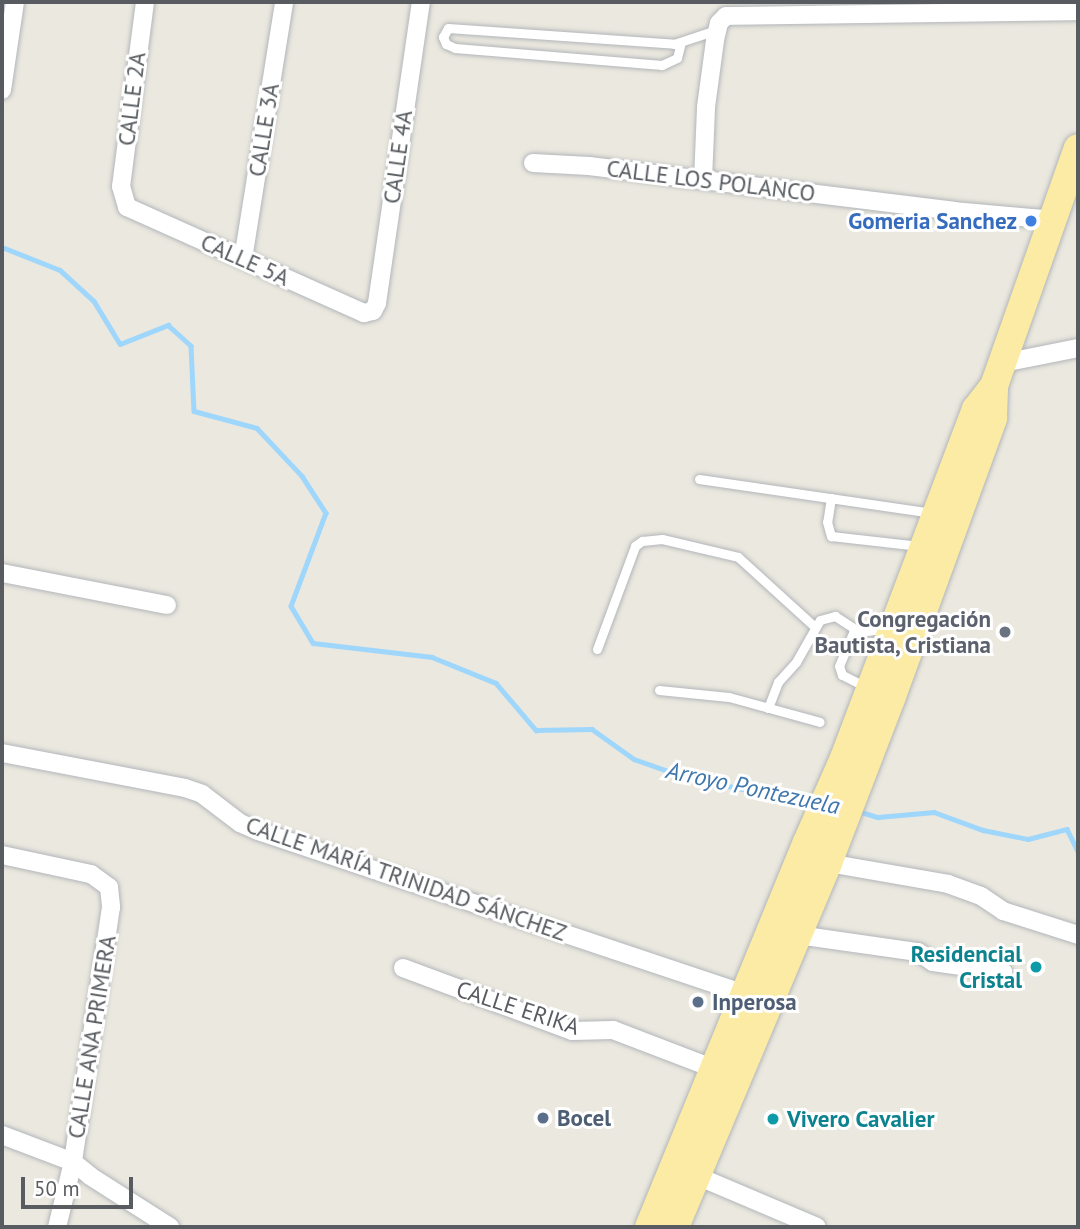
<!DOCTYPE html>
<meta charset="utf-8">
<style>
body{margin:0}
#map{position:relative;width:1080px;height:1229px;overflow:hidden;background:#ebe8df;font-family:"PT Sans",sans-serif}
div>[style]{position:absolute}
[style*='--x']{left:calc(var(--x)*1px);top:calc(var(--y)*1px);width:calc(var(--w)*1px);rotate:calc(var(--a)*1deg)}
.stream>*{height:4.5px;margin:-2.25px;padding:0 2.25px;transform-origin:2.25px;border-radius:2.25px;background:#9fd6fc}
.roads{filter:drop-shadow(0 0 2px #b2b6ba) drop-shadow(0 0 2px #b2b6ba)}
.lane>*{height:9px;margin:-4.5px;padding:0 4.5px;transform-origin:4.5px;border-radius:4.5px;background:#fff}
.street>*{height:18px;margin:-9px;padding:0 9px;transform-origin:9px;border-radius:9px;background:#fff}
.primary>*{height:28px;margin:-14px;padding:0 14px;transform-origin:14px;border-radius:14px;background:#fceba4}
.dots>*{width:19px;height:19px;translate:-50% -50%;box-sizing:border-box;border:4px solid #fff;border-radius:50%}
span{translate:-50% -50%;white-space:nowrap;text-align:center;line-height:1.15;-webkit-text-stroke:6px #fff;paint-order:stroke}
.street-label{font-size:23px;color:#585c60}
.shop-label{font-size:23px;color:#366cbe;font-weight:700}
.right{translate:-100% -50%;text-align:right}
.worship-label{font-size:23px;color:#5b616d;font-weight:700}
.culture-label{font-size:23px;color:#0d838f;font-weight:700}
.left{translate:0 -50%;text-align:left}
.service-label{font-size:23px;color:#4e5e75;font-weight:700}
.water-label{font-size:24px;color:#3f77ac;font-style:italic}
.frame{position:absolute;inset:0;border:4px solid #585c60;pointer-events:none}
.scale{position:absolute;left:21px;top:1177px;width:112px;height:32px;box-sizing:border-box;border:4px solid #585c60;border-top:0;padding-left:9px;font-size:21px;line-height:24px;white-space:nowrap;color:#585c60;-webkit-text-stroke:5px #fff;paint-order:stroke}
</style>
<div id="map">
<div class="stream">
<i style="--x:2;--y:247;--w:62;--a:21.6"></i>
<i style="--x:60;--y:270;--w:46;--a:42.4"></i>
<i style="--x:94;--y:301;--w:50;--a:58.8"></i>
<i style="--x:120;--y:344;--w:52;--a:-21.6"></i>
<i style="--x:168;--y:325;--w:31;--a:42"></i>
<i style="--x:191;--y:346;--w:65;--a:87.4"></i>
<i style="--x:194;--y:411;--w:65;--a:15.1"></i>
<i style="--x:257;--y:428;--w:66;--a:46.8"></i>
<i style="--x:302;--y:476;--w:44;--a:57"></i>
<i style="--x:326;--y:513;--w:99;--a:110.6"></i>
<i style="--x:291;--y:606;--w:43;--a:59.3"></i>
<i style="--x:313;--y:643;--w:120;--a:6.7"></i>
<i style="--x:432;--y:657;--w:69;--a:22.1"></i>
<i style="--x:496;--y:683;--w:62;--a:49.6"></i>
<i style="--x:536;--y:730;--w:56;--a:-1"></i>
<i style="--x:592;--y:729;--w:52;--a:35.5"></i>
<i style="--x:634;--y:759;--w:54;--a:19.4"></i>
<i style="--x:685;--y:777;--w:68;--a:11.8"></i>
<i style="--x:752;--y:791;--w:48;--a:4.8"></i>
<i style="--x:800;--y:795;--w:16;--a:14"></i>
<i style="--x:858;--y:811;--w:21;--a:17"></i>
<i style="--x:878;--y:817;--w:56;--a:-5.1"></i>
<i style="--x:934;--y:812;--w:52;--a:20.2"></i>
<i style="--x:983;--y:830;--w:46;--a:11.3"></i>
<i style="--x:1028;--y:839;--w:40;--a:-14.4"></i>
<i style="--x:1067;--y:829;--w:25;--a:64"></i>
</div>
<div class="roads">
<div class="lane">
<i style="--x:681;--y:42;--w:16;--a:104"></i>
<i style="--x:677;--y:58;--w:17;--a:155"></i>
<i style="--x:662;--y:65;--w:208;--a:-175.3"></i>
<i style="--x:455;--y:48;--w:10;--a:-156"></i>
<i style="--x:446;--y:44;--w:8;--a:-113"></i>
<i style="--x:443;--y:37;--w:10;--a:-61"></i>
<i style="--x:448;--y:28;--w:227;--a:4"></i>
<i style="--x:674;--y:44;--w:44;--a:-18.4"></i>
<i style="--x:699;--y:479;--w:236;--a:8.3"></i>
<i style="--x:831;--y:498;--w:24;--a:99"></i>
<i style="--x:827;--y:522;--w:15;--a:74"></i>
<i style="--x:831;--y:536;--w:89;--a:6.5"></i>
<i style="--x:597;--y:649;--w:110;--a:-69.7"></i>
<i style="--x:635;--y:546;--w:9;--a:-36"></i>
<i style="--x:642;--y:541;--w:20;--a:-6"></i>
<i style="--x:662;--y:539;--w:78;--a:13.3"></i>
<i style="--x:738;--y:557;--w:104;--a:42.3"></i>
<i style="--x:866;--y:687;--w:27;--a:-153"></i>
<i style="--x:842;--y:675;--w:9;--a:-108"></i>
<i style="--x:839;--y:666;--w:36;--a:-67"></i>
<i style="--x:853;--y:633;--w:35;--a:-8"></i>
<i style="--x:659;--y:690;--w:70;--a:5.7"></i>
<i style="--x:729;--y:697;--w:94;--a:15.4"></i>
<i style="--x:768;--y:708;--w:28;--a:-69"></i>
<i style="--x:778;--y:682;--w:27;--a:-48"></i>
<i style="--x:796;--y:662;--w:48;--a:-60.3"></i>
<i style="--x:820;--y:620;--w:16;--a:-15"></i>
<i style="--x:835;--y:616;--w:27;--a:33"></i>
</div>
<div class="street">
<i style="--x:145;--y:2;--w:186;--a:97.4"></i>
<i style="--x:121;--y:186;--w:22;--a:74"></i>
<i style="--x:127;--y:207;--w:260;--a:24.1"></i>
<i style="--x:364;--y:313;--w:9;--a:-13"></i>
<i style="--x:373;--y:311;--w:9;--a:-63"></i>
<i style="--x:377;--y:303;--w:304;--a:-81.7"></i>
<i style="--x:2;--y:90;--w:89;--a:-81.6"></i>
<i style="--x:533;--y:163;--w:56;--a:3.1"></i>
<i style="--x:589;--y:166;--w:367;--a:7"></i>
<i style="--x:953;--y:211;--w:102;--a:5"></i>
<i style="--x:703;--y:180;--w:73;--a:-87.6"></i>
<i style="--x:706;--y:107;--w:68;--a:-82.3"></i>
<i style="--x:715;--y:40;--w:17;--a:-77"></i>
<i style="--x:719;--y:23;--w:10;--a:-45"></i>
<i style="--x:726;--y:16;--w:352;--a:-0.8"></i>
<i style="--x:243;--y:259;--w:260;--a:-80.9"></i>
<i style="--x:1003;--y:363;--w:76;--a:-11.3"></i>
<i style="--x:2;--y:573;--w:168;--a:11"></i>
<i style="--x:2;--y:753;--w:186;--a:10.8"></i>
<i style="--x:185;--y:788;--w:18;--a:19"></i>
<i style="--x:202;--y:794;--w:48;--a:37.3"></i>
<i style="--x:240;--y:823;--w:20;--a:24"></i>
<i style="--x:258;--y:831;--w:523;--a:18.5"></i>
<i style="--x:2;--y:855;--w:91;--a:12.1"></i>
<i style="--x:91;--y:874;--w:22;--a:36"></i>
<i style="--x:109;--y:887;--w:20;--a:84"></i>
<i style="--x:111;--y:907;--w:258;--a:98.5"></i>
<i style="--x:73;--y:1162;--w:67;--a:103.8"></i>
<i style="--x:828;--y:863;--w:122;--a:9.9"></i>
<i style="--x:948;--y:884;--w:35;--a:20"></i>
<i style="--x:981;--y:896;--w:27;--a:34"></i>
<i style="--x:1003;--y:911;--w:79;--a:17.7"></i>
<i style="--x:798;--y:935;--w:121;--a:8.1"></i>
<i style="--x:918;--y:952;--w:18;--a:34"></i>
<i style="--x:933;--y:962;--w:71;--a:8.1"></i>
<i style="--x:403;--y:968;--w:180;--a:20.4"></i>
<i style="--x:572;--y:1031;--w:41;--a:-1.4"></i>
<i style="--x:613;--y:1030;--w:106;--a:21"></i>
<i style="--x:2;--y:1135;--w:76;--a:20.8"></i>
<i style="--x:73;--y:1162;--w:22;--a:39"></i>
<i style="--x:90;--y:1176;--w:95;--a:32.5"></i>
<i style="--x:697;--y:1176;--w:130;--a:23"></i>
</div>
<div class="primary">
<i style="--x:649;--y:1227;--w:416;--a:-67.7"></i>
<i style="--x:807;--y:842;--w:92;--a:-66.2"></i>
<i style="--x:844;--y:758;--w:373;--a:-69.3"></i>
<i style="--x:976;--y:409;--w:29;--a:-52"></i>
<i style="--x:994;--y:386;--w:252;--a:-70.6"></i>
<i style="--x:675;--y:1227;--w:395;--a:-67.2"></i>
<i style="--x:828;--y:863;--w:176;--a:-69"></i>
<i style="--x:891;--y:699;--w:299;--a:-70"></i>
<i style="--x:993;--y:418;--w:32;--a:-88"></i>
</div>
</div>
<div class="dots">
<i style="left:1031px;top:221px;background:#3f7fe0"></i>
<i style="left:1005px;top:632px;background:#6b7280"></i>
<i style="left:1036px;top:967px;background:#0f9aa8"></i>
<i style="left:698px;top:1002px;background:#5c6f8a"></i>
<i style="left:543px;top:1118px;background:#5c6f8a"></i>
<i style="left:773px;top:1119px;background:#0f9aa8"></i>
</div>
<div class="street-label">
<span style="left:132px;top:99px;rotate:-83deg">CALLE 2A</span>
<span style="left:264px;top:130px;rotate:-81deg">CALLE 3A</span>
<span style="left:398px;top:157px;rotate:-82deg">CALLE 4A</span>
<span style="left:711px;top:181px;rotate:7deg">CALLE LOS POLANCO</span>
<span style="left:245px;top:260px;rotate:24deg">CALLE 5A</span>
<span style="left:406px;top:879px;rotate:19deg">CALLE MARÍA TRINIDAD SÁNCHEZ</span>
<span style="left:518px;top:1008px;rotate:18deg">CALLE ERIKA</span>
<span style="left:92px;top:1037px;rotate:-81deg">CALLE ANA PRIMERA</span>
</div>
<div class="shop-label">
<span class="right" style="left:1017px;top:221px">Gomeria Sanchez</span>
</div>
<div class="worship-label">
<span class="right" style="left:991px;top:632px">Congregación<br>Bautista, Cristiana</span>
</div>
<div class="culture-label">
<span class="right" style="left:1022px;top:967px">Residencial<br>Cristal</span>
<span class="left" style="left:787px;top:1119px">Vivero Cavalier</span>
</div>
<div class="service-label">
<span class="left" style="left:712px;top:1002px">Inperosa</span>
<span class="left" style="left:557px;top:1118px">Bocel</span>
</div>
<div class="water-label">
<span style="left:753px;top:788px;rotate:12deg">Arroyo Pontezuela</span>
</div>
<div class="frame"></div>
<div class="scale">50 m</div>
</div>
